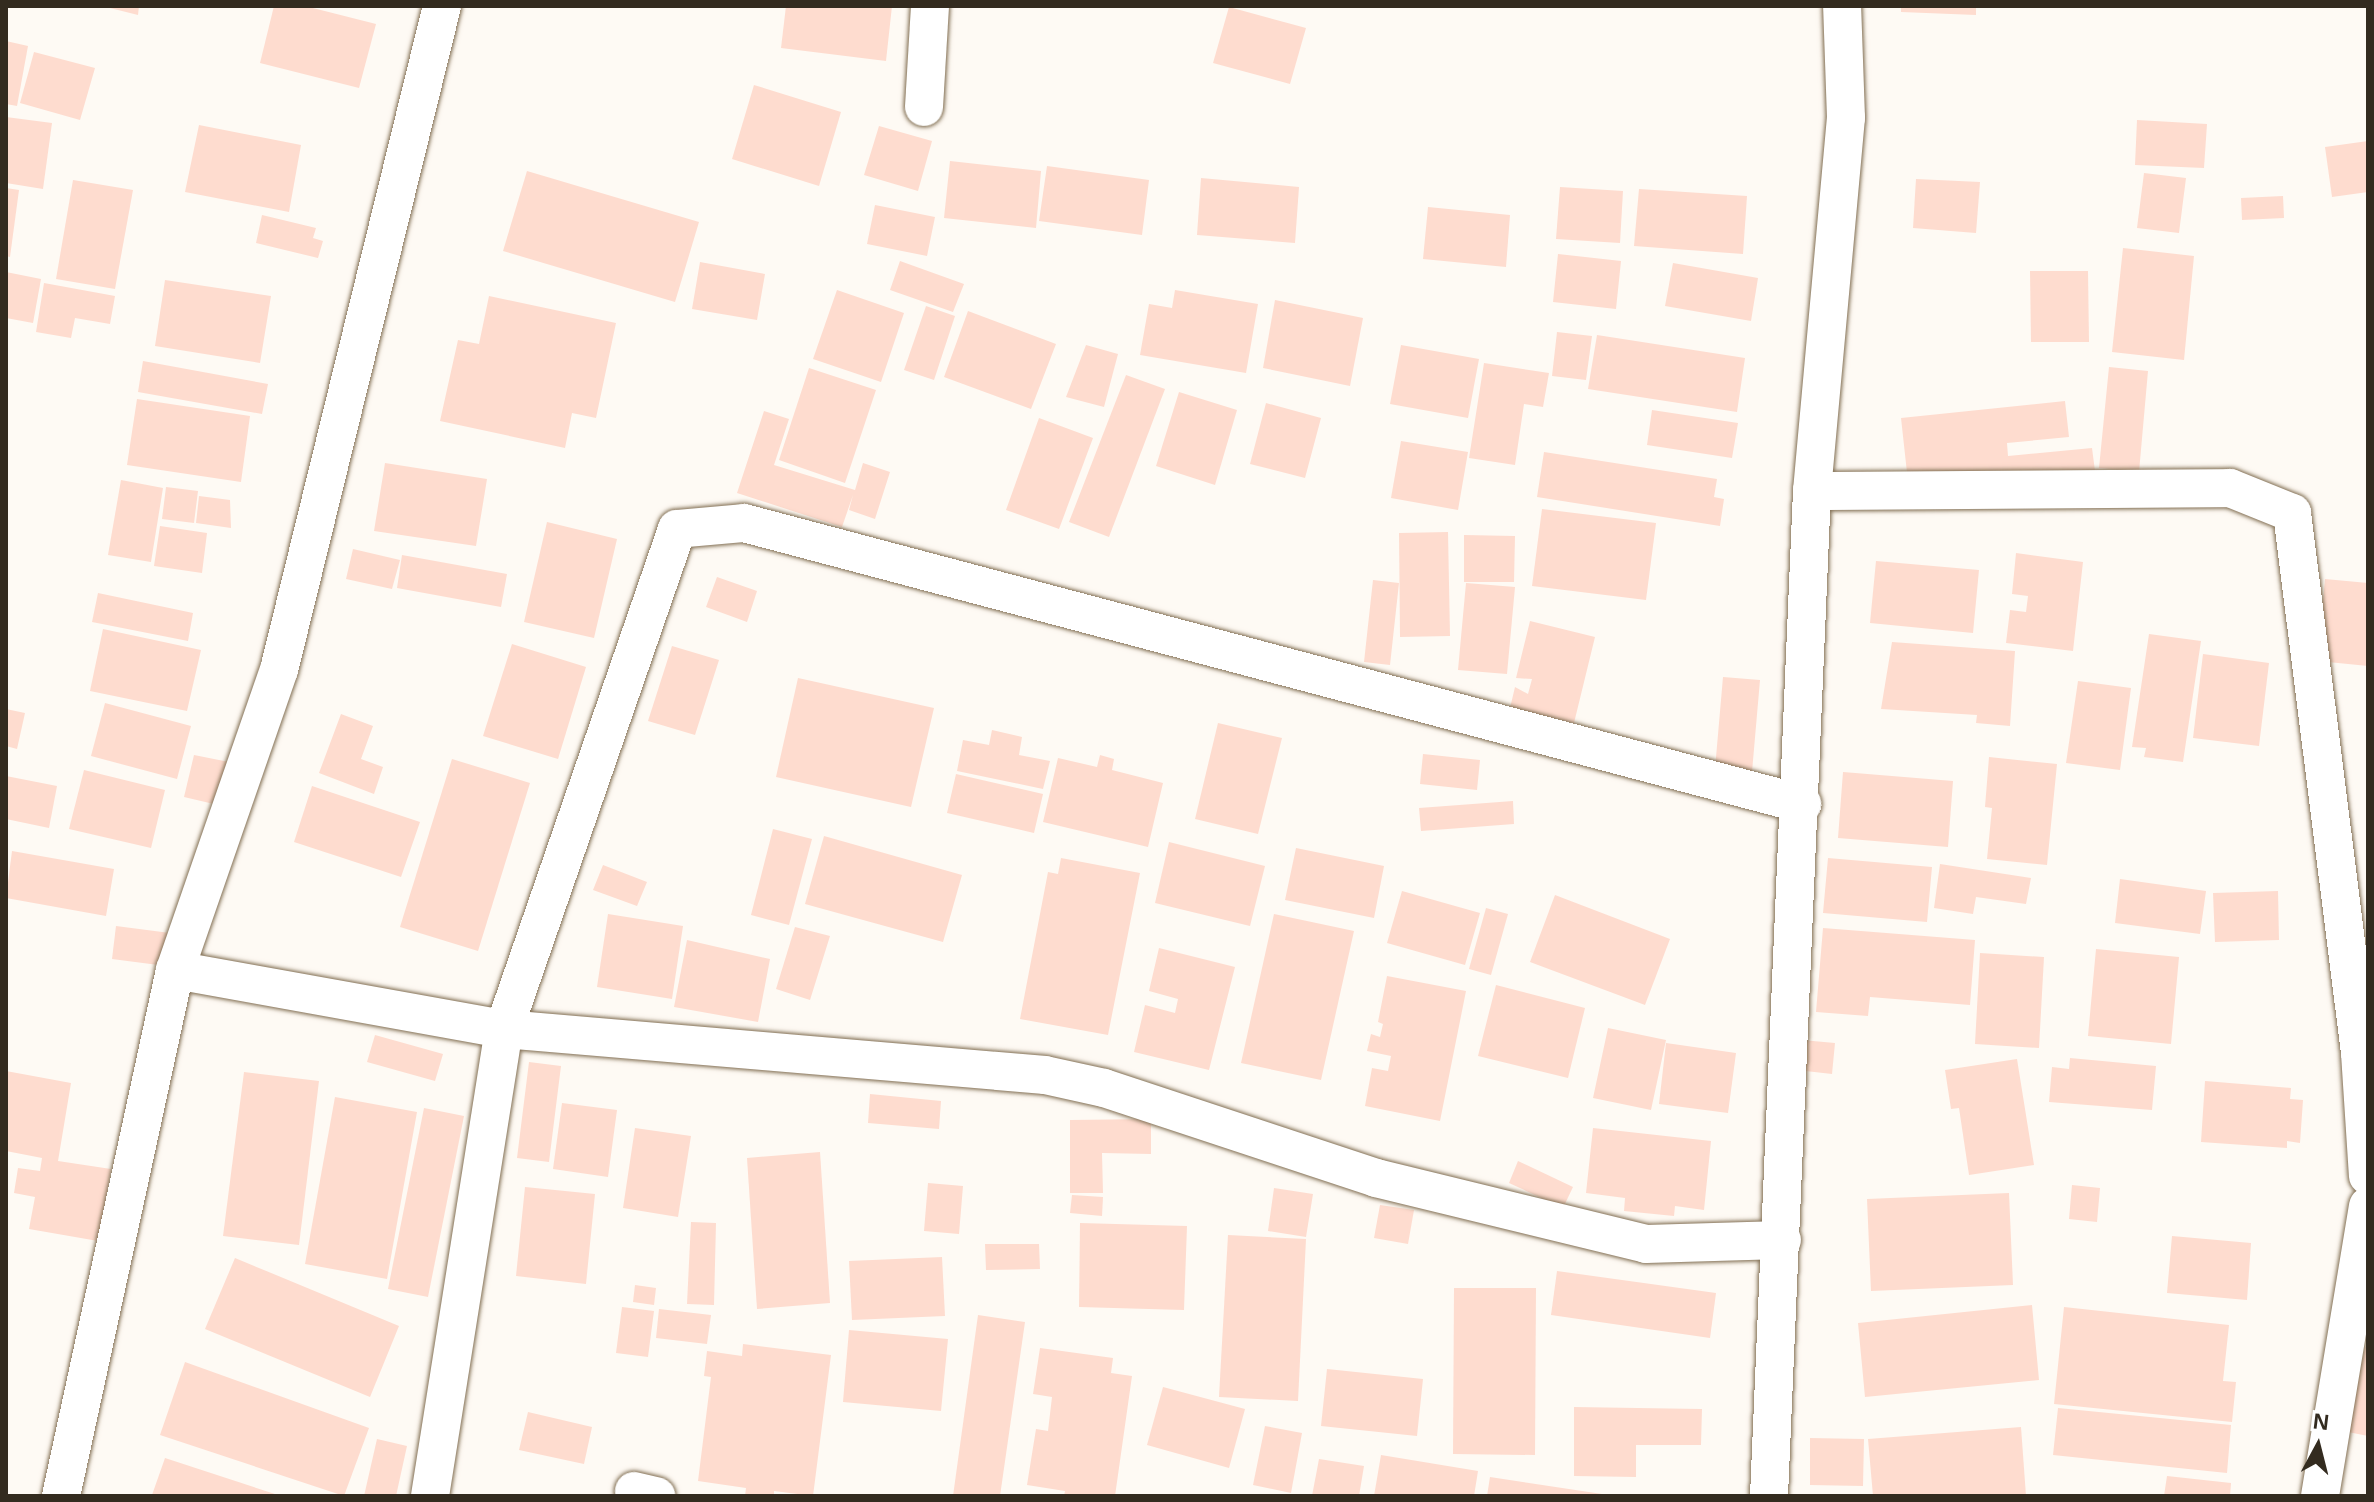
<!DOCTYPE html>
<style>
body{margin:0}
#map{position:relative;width:2374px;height:1502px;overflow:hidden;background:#fefaf4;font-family:Helvetica,sans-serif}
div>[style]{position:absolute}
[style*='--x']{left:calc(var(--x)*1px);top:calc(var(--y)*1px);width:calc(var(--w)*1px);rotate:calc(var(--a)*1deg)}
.building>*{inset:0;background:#fedccf}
.roads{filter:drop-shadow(0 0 2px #826f53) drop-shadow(0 0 2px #826f53)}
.minor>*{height:38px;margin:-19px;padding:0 19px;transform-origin:19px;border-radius:19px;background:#fff}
span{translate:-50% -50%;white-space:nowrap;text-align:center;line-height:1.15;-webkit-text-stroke:6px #fff;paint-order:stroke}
.frame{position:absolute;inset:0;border:8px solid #332b1f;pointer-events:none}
.north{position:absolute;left:2278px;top:1406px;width:80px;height:80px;-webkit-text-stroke:6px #fff;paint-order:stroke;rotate:7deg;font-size:22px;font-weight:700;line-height:32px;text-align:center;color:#332b1f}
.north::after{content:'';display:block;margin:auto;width:28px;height:36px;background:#332b1f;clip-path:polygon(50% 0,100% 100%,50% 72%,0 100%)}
</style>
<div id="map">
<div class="building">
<i style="clip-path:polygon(102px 6px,139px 6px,138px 15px)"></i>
<i style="clip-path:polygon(274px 6px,305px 6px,376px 24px,359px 88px,260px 63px)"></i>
<i style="clip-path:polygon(786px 6px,892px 6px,886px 61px,781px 48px)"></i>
<i style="clip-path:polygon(1901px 6px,1976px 6px,1976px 15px,1901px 12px)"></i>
<i style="clip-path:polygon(1229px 7px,1306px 28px,1290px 84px,1213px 63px)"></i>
<i style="clip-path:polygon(6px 41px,28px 46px,17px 106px,6px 104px)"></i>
<i style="clip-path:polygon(34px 52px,95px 68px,80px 120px,20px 103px)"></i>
<i style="clip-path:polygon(754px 85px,841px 112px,819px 186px,732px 159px)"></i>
<i style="clip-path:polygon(6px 117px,52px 123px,43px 189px,6px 183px)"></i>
<i style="clip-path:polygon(2137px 120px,2207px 124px,2204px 168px,2135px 165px)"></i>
<i style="clip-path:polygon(199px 125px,301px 145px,289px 212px,185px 192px)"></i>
<i style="clip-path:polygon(879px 126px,932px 141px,918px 191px,864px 175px)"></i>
<i style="clip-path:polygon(2368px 141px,2368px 192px,2332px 197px,2325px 147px)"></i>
<i style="clip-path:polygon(950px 161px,1041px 171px,1036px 228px,944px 218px)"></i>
<i style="clip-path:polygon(1047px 166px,1149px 180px,1142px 235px,1039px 221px)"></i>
<i style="clip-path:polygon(527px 171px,699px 222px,675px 302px,503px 251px)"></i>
<i style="clip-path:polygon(2144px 173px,2186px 178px,2179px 233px,2137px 228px)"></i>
<i style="clip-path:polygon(1201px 178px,1299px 187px,1295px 243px,1197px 235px)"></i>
<i style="clip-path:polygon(1916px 179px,1980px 182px,1976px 233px,1913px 228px)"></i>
<i style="clip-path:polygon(73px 180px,133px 190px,115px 289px,56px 279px)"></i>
<i style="clip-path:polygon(1560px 187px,1623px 191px,1620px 243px,1556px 239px)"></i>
<i style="clip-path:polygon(6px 188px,19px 190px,10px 257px,6px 256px)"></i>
<i style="clip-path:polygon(1639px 189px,1747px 196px,1743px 254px,1634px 246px)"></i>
<i style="clip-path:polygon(2283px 196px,2284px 218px,2242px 220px,2241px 198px)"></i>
<i style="clip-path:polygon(875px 205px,935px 217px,927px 256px,867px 244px)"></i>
<i style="clip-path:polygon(1428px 207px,1510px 215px,1506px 267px,1423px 259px)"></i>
<i style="clip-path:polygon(262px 215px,316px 228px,313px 238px,323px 241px,318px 258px,256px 243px)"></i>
<i style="clip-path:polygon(2123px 248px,2194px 256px,2184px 360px,2112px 352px)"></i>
<i style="clip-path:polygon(1558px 254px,1621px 261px,1616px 309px,1553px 302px)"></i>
<i style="clip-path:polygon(900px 261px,964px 284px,953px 312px,890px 290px)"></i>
<i style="clip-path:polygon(700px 262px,765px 274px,757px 320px,692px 309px)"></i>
<i style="clip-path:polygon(1673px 263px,1758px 278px,1751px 321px,1665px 306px)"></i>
<i style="clip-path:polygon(2030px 271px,2088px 271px,2089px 342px,2031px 342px)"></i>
<i style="clip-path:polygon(6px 272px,41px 279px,33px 323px,6px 318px)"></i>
<i style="clip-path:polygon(165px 280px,271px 296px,260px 363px,155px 346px)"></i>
<i style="clip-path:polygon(44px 283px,115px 296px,110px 324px,75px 318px,71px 338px,36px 332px)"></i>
<i style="clip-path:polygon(837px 290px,904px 313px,881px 382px,813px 359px)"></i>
<i style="clip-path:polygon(1175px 290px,1258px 304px,1246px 373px,1140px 355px,1149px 304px,1172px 308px)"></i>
<i style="clip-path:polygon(489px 296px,616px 323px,596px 418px,572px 413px,565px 448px,440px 421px,458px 340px,479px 344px)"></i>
<i style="clip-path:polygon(1275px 300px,1363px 318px,1350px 386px,1263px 368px)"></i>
<i style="clip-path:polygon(926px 306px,955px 316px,934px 380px,904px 370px)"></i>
<i style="clip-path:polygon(968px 311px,1056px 344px,1031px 409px,944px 377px)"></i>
<i style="clip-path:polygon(1557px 332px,1592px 336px,1586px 380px,1552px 376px)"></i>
<i style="clip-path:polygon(1597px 335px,1745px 358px,1737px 412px,1588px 389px)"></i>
<i style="clip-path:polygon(1086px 345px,1118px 354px,1104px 407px,1066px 397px)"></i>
<i style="clip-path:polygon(1401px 345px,1479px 359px,1468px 418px,1390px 404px)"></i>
<i style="clip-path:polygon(143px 361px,268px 384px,262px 414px,138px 392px)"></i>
<i style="clip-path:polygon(1484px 363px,1549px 373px,1543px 407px,1524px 404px,1515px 465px,1469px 458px)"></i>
<i style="clip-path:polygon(2109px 367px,2148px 371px,2139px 472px,2099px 468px)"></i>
<i style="clip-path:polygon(809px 368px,876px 390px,845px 483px,779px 460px)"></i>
<i style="clip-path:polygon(1126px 375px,1165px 389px,1109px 537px,1069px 522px)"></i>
<i style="clip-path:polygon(1179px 392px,1237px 410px,1215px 485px,1156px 466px)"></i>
<i style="clip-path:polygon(137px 399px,250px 416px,241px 482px,127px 465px)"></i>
<i style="clip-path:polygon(2065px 401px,2069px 437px,2007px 443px,2008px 456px,2092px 448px,2095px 471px,1909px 491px,1901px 418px)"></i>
<i style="clip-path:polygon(1266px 403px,1321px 418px,1305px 478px,1250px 464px)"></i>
<i style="clip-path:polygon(1652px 410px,1738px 423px,1732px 458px,1647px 445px)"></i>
<i style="clip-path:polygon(764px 411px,789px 419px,774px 465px,855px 490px,863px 463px,890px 472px,875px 519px,849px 510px,853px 495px,842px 527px,737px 493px)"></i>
<i style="clip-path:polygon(1039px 418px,1093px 438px,1059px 529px,1006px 510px)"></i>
<i style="clip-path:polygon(1401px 441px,1468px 452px,1458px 510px,1391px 498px)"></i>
<i style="clip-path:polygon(1544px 452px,1717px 479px,1714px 497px,1724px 499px,1720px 526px,1537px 497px)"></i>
<i style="clip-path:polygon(385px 463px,487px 479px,476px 546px,374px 531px)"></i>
<i style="clip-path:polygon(121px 480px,163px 488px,151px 562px,108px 555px)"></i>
<i style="clip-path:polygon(166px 487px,198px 491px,194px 523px,162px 519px)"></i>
<i style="clip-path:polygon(199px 496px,230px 500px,231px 528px,196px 523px)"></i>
<i style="clip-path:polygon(1542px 509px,1656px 523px,1646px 600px,1532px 586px)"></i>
<i style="clip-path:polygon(547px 522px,617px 539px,594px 638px,524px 622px)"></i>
<i style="clip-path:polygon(160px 526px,207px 533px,202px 573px,154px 566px)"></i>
<i style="clip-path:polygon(1448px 532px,1450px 636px,1400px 637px,1399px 533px)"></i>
<i style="clip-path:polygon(1464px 535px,1515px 536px,1514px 582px,1464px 582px)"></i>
<i style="clip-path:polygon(353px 549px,400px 560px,392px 589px,346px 579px)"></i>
<i style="clip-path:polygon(2016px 553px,2083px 562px,2073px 651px,2006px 643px,2010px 610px,2026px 612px,2028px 596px,2012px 594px)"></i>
<i style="clip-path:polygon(402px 555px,507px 574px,501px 607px,397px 588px)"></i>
<i style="clip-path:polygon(1876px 561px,1979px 570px,1973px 633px,1870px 623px)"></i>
<i style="clip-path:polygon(717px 577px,757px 591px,747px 622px,706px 607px)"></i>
<i style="clip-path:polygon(2325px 579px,2368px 583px,2368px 666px,2318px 661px)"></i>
<i style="clip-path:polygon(1373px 580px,1399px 583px,1390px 665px,1364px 662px)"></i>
<i style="clip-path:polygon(1466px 583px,1515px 587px,1507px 674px,1458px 670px)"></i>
<i style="clip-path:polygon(98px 593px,193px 613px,188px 641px,92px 622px)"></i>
<i style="clip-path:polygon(1530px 621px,1595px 637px,1574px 723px,1510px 708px,1515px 687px,1528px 694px,1532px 679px,1516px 678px)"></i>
<i style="clip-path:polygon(103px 629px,201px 650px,187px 711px,90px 691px)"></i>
<i style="clip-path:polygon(2149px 634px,2201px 641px,2183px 762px,2144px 757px,2146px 748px,2132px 747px)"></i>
<i style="clip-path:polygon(1892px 642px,2015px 651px,2010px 726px,1976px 723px,1977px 715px,1881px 709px)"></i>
<i style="clip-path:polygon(512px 644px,586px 667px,558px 759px,483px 736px)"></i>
<i style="clip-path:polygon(672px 646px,719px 660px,695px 735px,648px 721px)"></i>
<i style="clip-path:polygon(2203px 654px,2269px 663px,2259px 746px,2193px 738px)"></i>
<i style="clip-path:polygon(1723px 677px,1760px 680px,1752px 772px,1715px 769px)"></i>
<i style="clip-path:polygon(798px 678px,934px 708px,911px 807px,776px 777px)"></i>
<i style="clip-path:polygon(2078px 681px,2131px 688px,2120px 770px,2066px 763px)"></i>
<i style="clip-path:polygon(105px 703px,191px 726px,177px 779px,91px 756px)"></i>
<i style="clip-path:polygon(6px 709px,25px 713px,17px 749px,6px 746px)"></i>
<i style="clip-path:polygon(341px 714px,373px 726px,361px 759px,383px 767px,374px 794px,319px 773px)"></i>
<i style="clip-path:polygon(1218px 723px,1282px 738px,1258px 834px,1195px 819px)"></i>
<i style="clip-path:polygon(992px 730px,1022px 737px,1019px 755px,1050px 761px,1043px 789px,957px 771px,963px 740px,989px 745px)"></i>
<i style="clip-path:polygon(1423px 754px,1480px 760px,1477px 790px,1420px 784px)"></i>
<i style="clip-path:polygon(194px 755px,229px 762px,218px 805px,184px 797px)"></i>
<i style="clip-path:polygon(1100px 755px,1114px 759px,1112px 770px,1163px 783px,1148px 847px,1043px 822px,1058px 758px,1097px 767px)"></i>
<i style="clip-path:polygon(1989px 757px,2057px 764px,2047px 865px,1987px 859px,1992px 808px,1985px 807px)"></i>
<i style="clip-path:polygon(452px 759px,530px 783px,478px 951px,400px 927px)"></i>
<i style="clip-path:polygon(84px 770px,165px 790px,151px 848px,69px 829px)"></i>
<i style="clip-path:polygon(1843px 772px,1953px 781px,1948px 847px,1838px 838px)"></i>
<i style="clip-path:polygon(956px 774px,1043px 794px,1034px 833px,947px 813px)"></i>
<i style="clip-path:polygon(6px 776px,57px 786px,49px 828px,6px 819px)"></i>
<i style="clip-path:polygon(312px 786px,420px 822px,401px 877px,294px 842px)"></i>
<i style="clip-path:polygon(1513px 801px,1514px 824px,1421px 831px,1419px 808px)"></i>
<i style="clip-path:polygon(773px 829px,812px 839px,789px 925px,751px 915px)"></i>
<i style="clip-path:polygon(824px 836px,962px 875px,943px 942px,805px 904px)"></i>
<i style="clip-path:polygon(1169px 842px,1265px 866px,1250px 926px,1155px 903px)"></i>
<i style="clip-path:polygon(1296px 848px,1384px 866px,1374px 918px,1285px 900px)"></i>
<i style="clip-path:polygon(12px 851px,114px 869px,106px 916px,6px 898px)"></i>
<i style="clip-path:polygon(1061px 858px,1140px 873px,1108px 1035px,1020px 1019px,1048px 872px,1058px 874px)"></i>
<i style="clip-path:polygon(1828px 858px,1932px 867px,1927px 922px,1823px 913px)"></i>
<i style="clip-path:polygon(1940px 864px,2031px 878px,2026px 904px,1976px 897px,1973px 914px,1934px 908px)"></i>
<i style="clip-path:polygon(603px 865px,647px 882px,637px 906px,593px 890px)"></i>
<i style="clip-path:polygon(2120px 879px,2206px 891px,2200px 934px,2115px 923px)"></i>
<i style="clip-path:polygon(1402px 891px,1480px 913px,1465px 965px,1387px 943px)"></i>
<i style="clip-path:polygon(2278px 891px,2279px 940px,2215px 942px,2213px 893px)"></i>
<i style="clip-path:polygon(1555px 895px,1670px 939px,1645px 1005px,1530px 962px)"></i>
<i style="clip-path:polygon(1486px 908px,1508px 914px,1491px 975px,1469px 969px)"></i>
<i style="clip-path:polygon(608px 914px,683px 926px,672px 999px,597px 987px)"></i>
<i style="clip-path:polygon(1274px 914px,1354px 931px,1321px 1080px,1241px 1063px)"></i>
<i style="clip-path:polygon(116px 926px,170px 933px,166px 966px,112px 959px)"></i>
<i style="clip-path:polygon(795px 927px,830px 936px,810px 1000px,776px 989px)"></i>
<i style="clip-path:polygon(1823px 928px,1975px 940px,1970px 1005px,1870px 997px,1868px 1016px,1816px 1012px)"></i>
<i style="clip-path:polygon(687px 940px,770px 959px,758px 1022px,674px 1007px)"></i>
<i style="clip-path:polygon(1159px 948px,1235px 967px,1209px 1070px,1134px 1052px,1145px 1005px,1175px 1013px,1178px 999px,1149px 991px)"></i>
<i style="clip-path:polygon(2096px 949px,2179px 957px,2171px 1044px,2088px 1036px)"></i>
<i style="clip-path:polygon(1980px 953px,2044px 957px,2039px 1048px,1975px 1044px)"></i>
<i style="clip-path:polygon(1387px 976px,1466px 991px,1440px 1121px,1365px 1106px,1372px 1068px,1388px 1071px,1391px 1056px,1367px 1051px,1371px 1034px,1380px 1037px,1383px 1024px,1378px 1022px)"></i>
<i style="clip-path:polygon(1496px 985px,1585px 1008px,1568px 1078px,1478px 1056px)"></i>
<i style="clip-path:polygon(1608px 1028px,1666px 1040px,1651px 1110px,1593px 1098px)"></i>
<i style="clip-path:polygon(375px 1035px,443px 1054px,435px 1081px,367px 1062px)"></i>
<i style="clip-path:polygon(1791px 1039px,1835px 1043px,1832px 1074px,1788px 1069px)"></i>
<i style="clip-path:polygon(1666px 1043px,1736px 1053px,1728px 1113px,1659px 1104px)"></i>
<i style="clip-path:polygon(2070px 1058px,2156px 1066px,2152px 1110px,2049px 1102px,2052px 1067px,2069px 1069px)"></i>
<i style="clip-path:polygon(2017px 1059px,2034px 1165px,1969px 1175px,1959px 1108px,1951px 1109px,1945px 1070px)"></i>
<i style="clip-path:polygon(529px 1062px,561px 1066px,549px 1162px,517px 1158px)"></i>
<i style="clip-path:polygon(6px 1071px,71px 1083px,58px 1161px,111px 1169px,98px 1241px,29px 1229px,35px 1197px,14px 1193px,18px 1168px,40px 1171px,42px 1158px,6px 1151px)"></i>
<i style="clip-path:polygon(244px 1072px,319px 1081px,299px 1245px,223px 1236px)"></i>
<i style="clip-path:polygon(2205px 1081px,2291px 1088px,2290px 1099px,2303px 1100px,2300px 1143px,2287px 1141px,2287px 1148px,2201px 1142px)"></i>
<i style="clip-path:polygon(870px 1094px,941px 1101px,939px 1129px,868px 1123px)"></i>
<i style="clip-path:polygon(335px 1097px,417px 1112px,387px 1279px,305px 1264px)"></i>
<i style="clip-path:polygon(562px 1103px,617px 1110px,608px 1177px,553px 1169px)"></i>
<i style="clip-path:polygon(424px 1108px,464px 1116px,428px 1297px,388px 1289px)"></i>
<i style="clip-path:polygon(1151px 1119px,1151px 1154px,1102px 1153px,1103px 1193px,1070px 1193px,1070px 1120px)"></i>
<i style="clip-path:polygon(635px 1128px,691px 1136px,678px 1217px,623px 1208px)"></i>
<i style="clip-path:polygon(1593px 1128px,1711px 1141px,1704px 1210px,1675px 1206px,1674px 1216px,1624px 1211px,1625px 1198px,1586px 1193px)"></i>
<i style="clip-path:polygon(820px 1152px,830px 1303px,757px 1309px,747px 1158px)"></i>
<i style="clip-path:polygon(1518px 1161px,1573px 1187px,1563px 1208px,1509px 1183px)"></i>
<i style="clip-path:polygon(928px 1183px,963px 1186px,959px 1234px,924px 1231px)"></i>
<i style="clip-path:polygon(2072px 1185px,2100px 1188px,2097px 1222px,2069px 1219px)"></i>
<i style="clip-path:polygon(525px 1187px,595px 1194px,586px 1284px,516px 1276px)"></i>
<i style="clip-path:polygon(1274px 1188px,1313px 1194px,1306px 1237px,1268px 1231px)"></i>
<i style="clip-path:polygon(2009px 1193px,2013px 1285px,1871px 1291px,1867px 1199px)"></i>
<i style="clip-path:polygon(1072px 1195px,1103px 1197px,1102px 1216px,1070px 1213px)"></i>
<i style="clip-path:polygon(1380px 1205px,1414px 1210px,1408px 1244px,1374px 1238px)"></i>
<i style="clip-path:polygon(691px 1222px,716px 1223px,714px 1305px,687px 1304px)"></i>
<i style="clip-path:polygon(1080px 1223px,1187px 1226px,1184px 1310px,1079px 1307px)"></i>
<i style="clip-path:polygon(1228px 1235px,1306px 1239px,1298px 1401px,1219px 1397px)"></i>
<i style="clip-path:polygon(2172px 1236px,2251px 1243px,2247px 1300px,2167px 1293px)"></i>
<i style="clip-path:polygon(985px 1244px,1039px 1244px,1040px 1269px,986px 1270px)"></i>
<i style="clip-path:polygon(942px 1257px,945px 1316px,852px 1320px,849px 1261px)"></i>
<i style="clip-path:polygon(235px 1258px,399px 1326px,370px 1397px,205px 1329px)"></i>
<i style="clip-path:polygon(1557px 1271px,1716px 1293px,1710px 1338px,1551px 1315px)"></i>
<i style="clip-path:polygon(635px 1285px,656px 1288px,654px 1305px,633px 1302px)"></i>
<i style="clip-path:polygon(1454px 1288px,1536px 1288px,1535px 1455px,1453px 1454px)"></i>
<i style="clip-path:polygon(2032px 1305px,2039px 1380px,1865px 1397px,1858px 1323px)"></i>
<i style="clip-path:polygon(622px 1307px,654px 1311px,648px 1357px,616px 1353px)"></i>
<i style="clip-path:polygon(2064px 1307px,2229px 1325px,2223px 1381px,2236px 1382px,2232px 1422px,2054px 1404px)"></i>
<i style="clip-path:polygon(659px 1309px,711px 1315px,707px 1344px,656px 1338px)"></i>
<i style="clip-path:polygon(978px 1315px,1025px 1322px,1000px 1496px,953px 1496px)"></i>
<i style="clip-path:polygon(849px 1330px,948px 1339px,941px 1411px,843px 1402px)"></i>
<i style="clip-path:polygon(743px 1344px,831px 1355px,813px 1496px,774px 1491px,774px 1496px,745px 1496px,746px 1488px,698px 1481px,711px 1377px,704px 1376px,707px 1351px,742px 1356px)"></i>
<i style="clip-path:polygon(2365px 1347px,2368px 1348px,2368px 1436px,2348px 1432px)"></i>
<i style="clip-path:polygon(1040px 1348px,1113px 1358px,1111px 1373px,1132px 1376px,1115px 1496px,1064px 1496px,1065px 1491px,1027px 1485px,1036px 1429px,1048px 1431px,1052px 1397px,1033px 1394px)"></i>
<i style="clip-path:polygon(185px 1362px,369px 1428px,344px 1496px,160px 1435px)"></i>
<i style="clip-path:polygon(1327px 1369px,1423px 1379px,1417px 1436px,1321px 1426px)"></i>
<i style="clip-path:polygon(1163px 1387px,1245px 1409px,1229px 1468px,1147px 1445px)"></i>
<i style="clip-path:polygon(1574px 1407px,1702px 1409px,1701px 1445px,1636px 1445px,1636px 1477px,1574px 1476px)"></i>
<i style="clip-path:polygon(2058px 1408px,2231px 1425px,2227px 1473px,2053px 1455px)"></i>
<i style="clip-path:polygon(528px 1412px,592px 1427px,584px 1464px,519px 1450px)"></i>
<i style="clip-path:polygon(1265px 1426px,1302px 1433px,1291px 1493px,1253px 1485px)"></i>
<i style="clip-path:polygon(2021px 1427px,2026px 1496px,1873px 1496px,1868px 1439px)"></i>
<i style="clip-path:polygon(1810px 1438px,1864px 1439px,1863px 1486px,1810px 1485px)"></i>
<i style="clip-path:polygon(377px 1439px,407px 1446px,396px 1496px,364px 1496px)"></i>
<i style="clip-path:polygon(1381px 1455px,1478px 1471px,1474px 1496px,1374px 1496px)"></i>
<i style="clip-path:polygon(165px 1458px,278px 1495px,277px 1496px,152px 1495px)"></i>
<i style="clip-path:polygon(1319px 1459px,1364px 1466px,1359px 1496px,1312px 1496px)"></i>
<i style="clip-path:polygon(2167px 1476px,2231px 1483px,2230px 1496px,2164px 1496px)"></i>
<i style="clip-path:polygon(1490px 1477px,1602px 1494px,1602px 1496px,1487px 1496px)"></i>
</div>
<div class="roads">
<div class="minor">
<i style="--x:924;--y:107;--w:101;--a:-86.6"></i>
<i style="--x:1812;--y:491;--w:418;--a:-0.4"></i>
<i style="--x:2230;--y:488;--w:67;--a:22"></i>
<i style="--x:2292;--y:513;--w:544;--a:82.82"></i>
<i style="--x:2360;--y:1053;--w:123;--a:86.3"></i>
<i style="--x:175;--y:970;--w:334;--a:10.2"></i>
<i style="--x:504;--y:1029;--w:543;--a:4.86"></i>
<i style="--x:1045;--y:1075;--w:60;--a:12.4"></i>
<i style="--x:1104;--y:1088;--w:287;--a:18.3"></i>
<i style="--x:1376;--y:1178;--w:278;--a:13.7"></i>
<i style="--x:1646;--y:1244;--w:136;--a:-1.7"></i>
<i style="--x:634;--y:1491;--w:23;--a:13"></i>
<i style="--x:61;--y:1496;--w:538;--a:-77.77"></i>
<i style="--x:175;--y:970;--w:318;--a:-70.9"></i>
<i style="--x:279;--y:670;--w:684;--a:-76.21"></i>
<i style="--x:430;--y:1496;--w:473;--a:-81"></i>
<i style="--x:504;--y:1029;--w:529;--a:-70.91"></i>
<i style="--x:677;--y:529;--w:67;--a:-5.1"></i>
<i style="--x:744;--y:523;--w:1095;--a:14.87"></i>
<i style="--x:1769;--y:1496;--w:1006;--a:-87.55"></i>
<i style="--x:1812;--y:491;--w:375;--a:-84.8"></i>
<i style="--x:1846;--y:118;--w:112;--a:-92"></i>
<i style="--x:2320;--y:1496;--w:294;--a:-80.6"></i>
</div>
</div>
<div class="frame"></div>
<div class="north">N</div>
</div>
